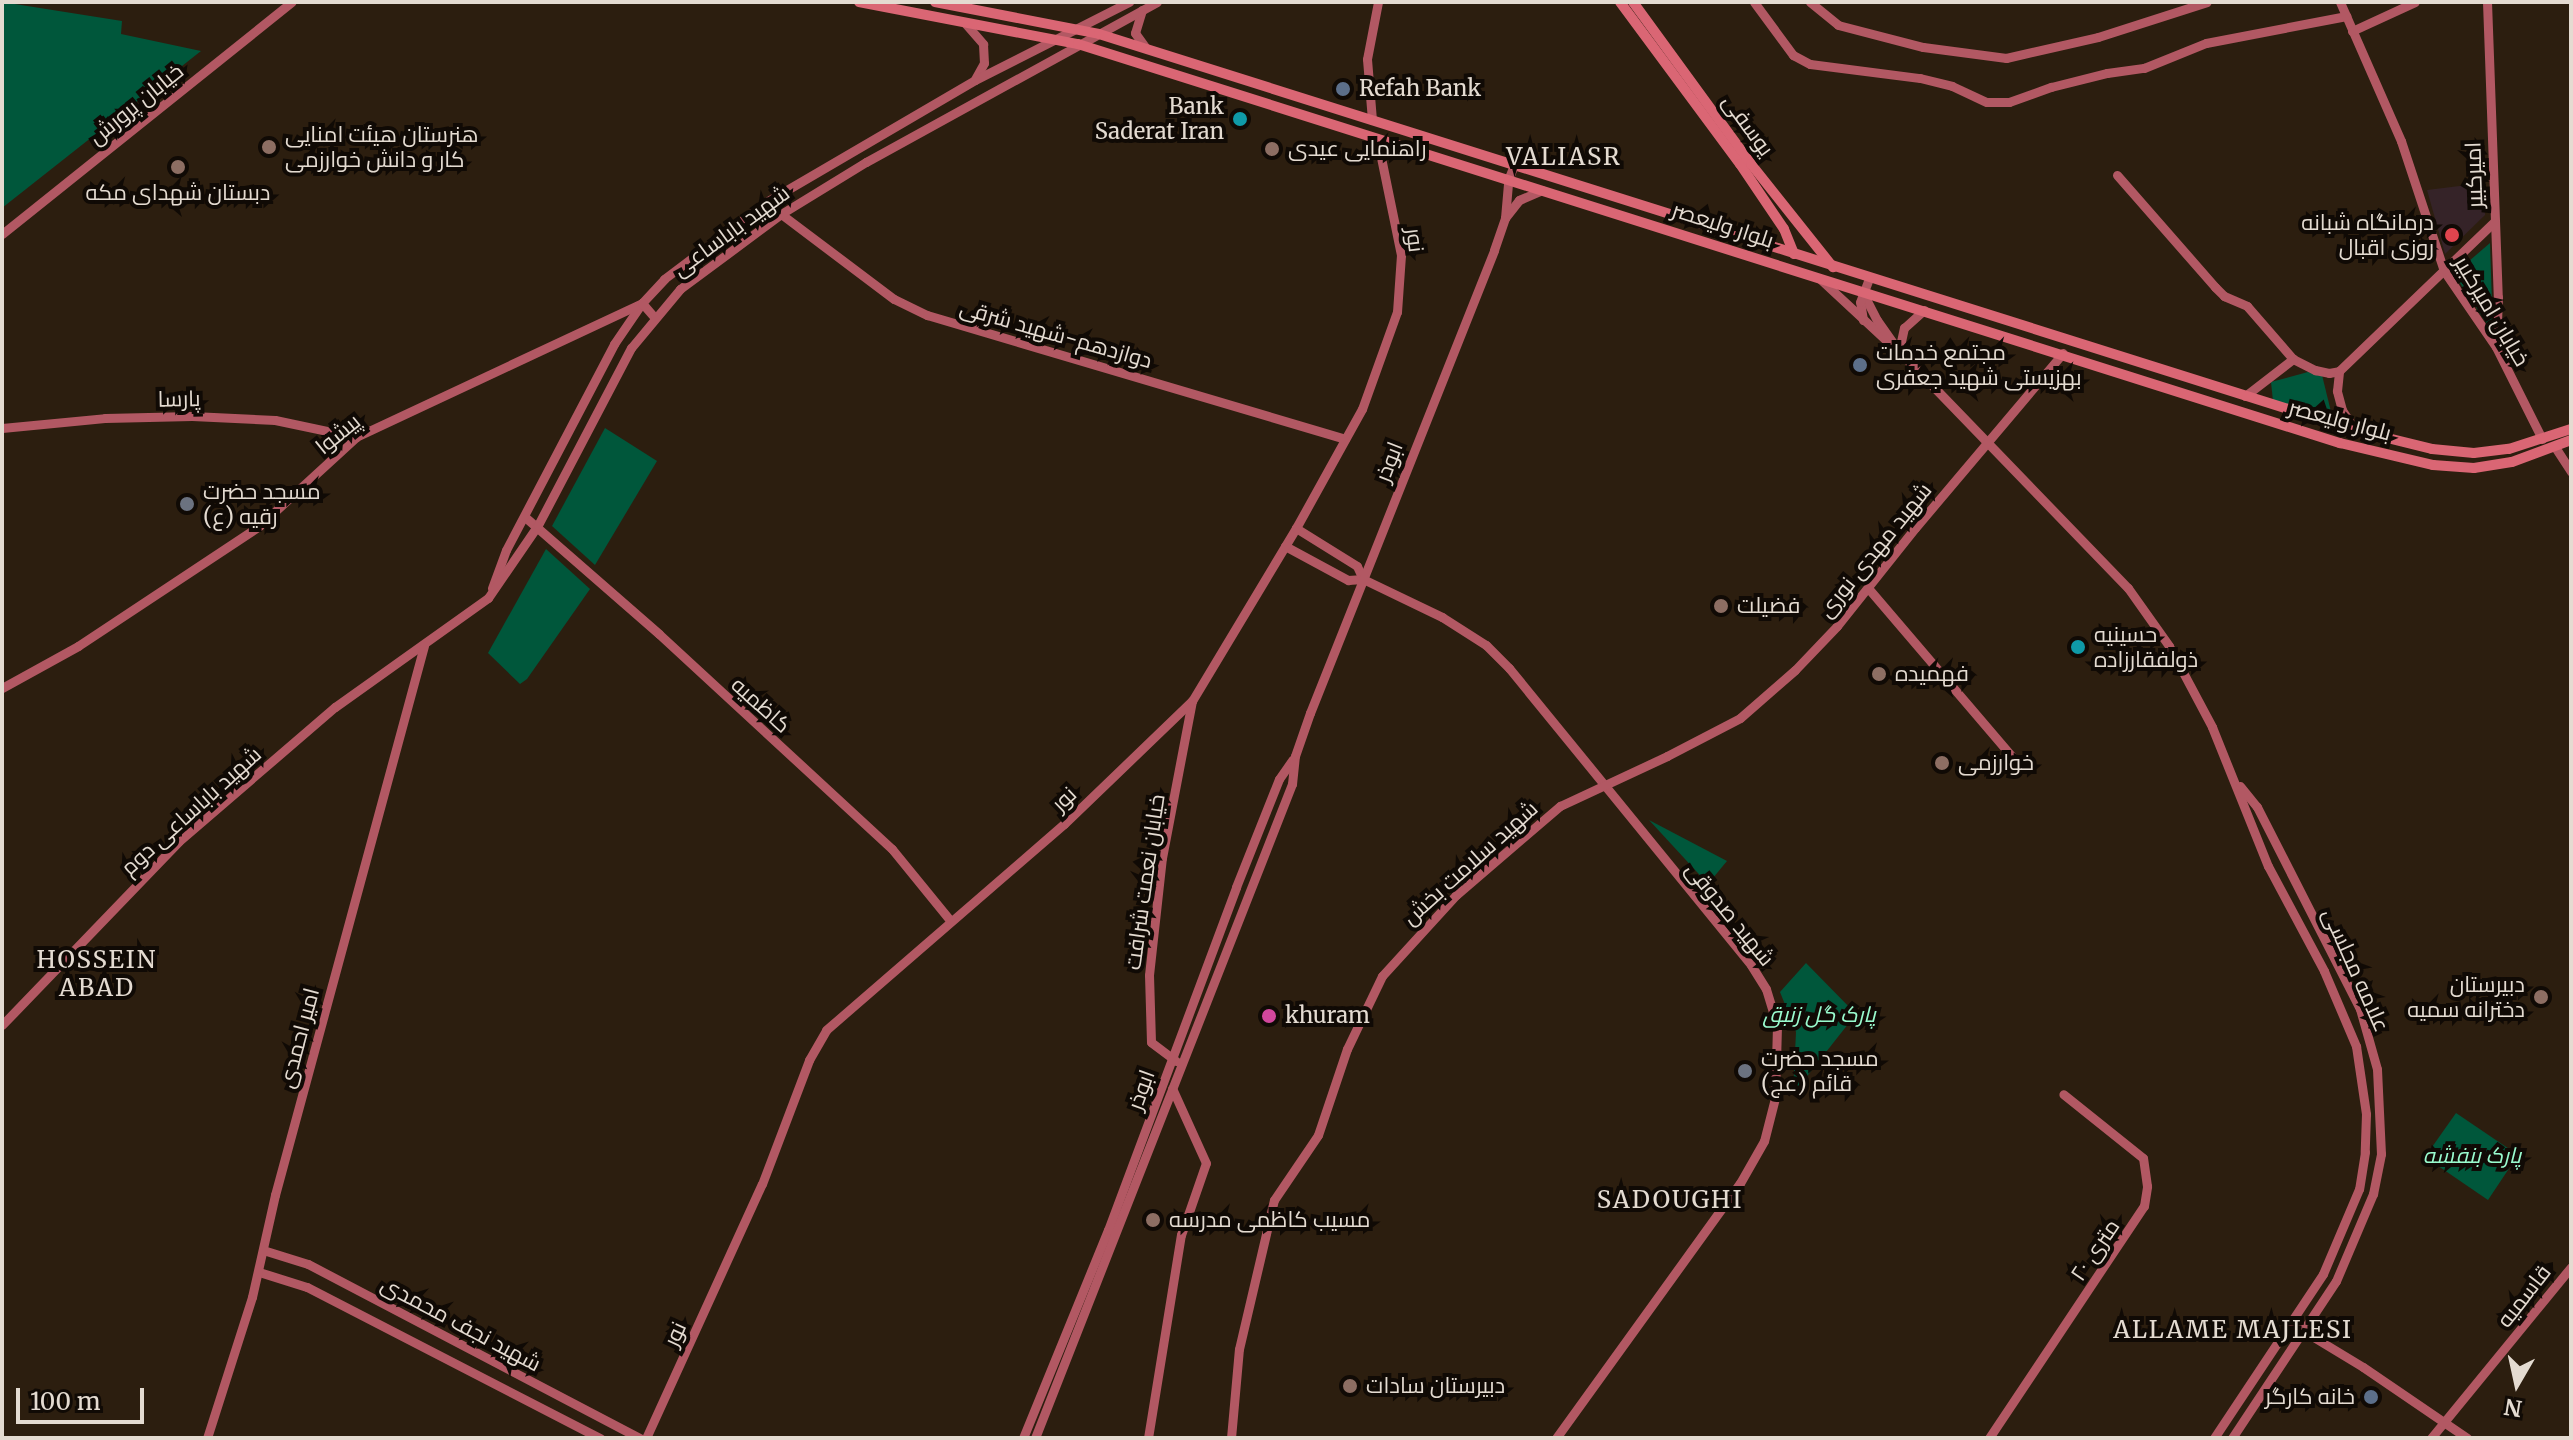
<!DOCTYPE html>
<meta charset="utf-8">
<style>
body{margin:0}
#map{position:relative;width:2573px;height:1440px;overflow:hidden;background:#2c1e0f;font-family:Merriweather,Cairo,serif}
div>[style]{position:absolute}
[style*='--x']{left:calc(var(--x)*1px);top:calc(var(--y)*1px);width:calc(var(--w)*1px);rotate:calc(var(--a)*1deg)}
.medical>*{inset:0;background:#352328}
.green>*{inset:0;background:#00573b}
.secondary>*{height:9px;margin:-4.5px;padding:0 4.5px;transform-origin:4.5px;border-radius:4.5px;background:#b25863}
.primary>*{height:10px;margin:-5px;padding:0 5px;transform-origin:5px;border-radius:5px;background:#da6674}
.dots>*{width:22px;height:22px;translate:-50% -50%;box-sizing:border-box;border:4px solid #100a05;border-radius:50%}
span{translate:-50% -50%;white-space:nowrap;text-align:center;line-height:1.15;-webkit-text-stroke:8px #100a05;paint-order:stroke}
.poi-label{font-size:22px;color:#e4dbd1}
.left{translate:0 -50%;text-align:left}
.right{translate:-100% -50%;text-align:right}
.street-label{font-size:22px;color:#e4dbd1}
.park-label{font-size:22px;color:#99fbce;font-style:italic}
.neighbourhood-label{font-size:24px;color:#e4dbd1;letter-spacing:2px}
.frame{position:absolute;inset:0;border:4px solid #e4dbd1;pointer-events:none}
.north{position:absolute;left:2477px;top:1344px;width:80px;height:80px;-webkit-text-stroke:6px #100a05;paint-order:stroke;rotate:189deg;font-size:22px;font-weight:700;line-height:32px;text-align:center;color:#e4dbd1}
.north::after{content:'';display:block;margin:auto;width:28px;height:36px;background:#e4dbd1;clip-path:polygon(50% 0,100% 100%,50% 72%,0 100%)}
.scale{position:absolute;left:16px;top:1388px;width:128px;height:36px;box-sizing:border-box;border:4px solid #e4dbd1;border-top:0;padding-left:10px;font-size:24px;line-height:28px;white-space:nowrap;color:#e4dbd1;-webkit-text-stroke:6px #100a05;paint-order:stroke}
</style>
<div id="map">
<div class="medical">
<i style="clip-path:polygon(2484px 183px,2485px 215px,2445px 254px,2427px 190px)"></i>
</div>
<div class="green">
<i style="clip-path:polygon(2px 2px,122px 21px,121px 34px,201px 51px,2px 208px)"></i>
<i style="clip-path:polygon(2490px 243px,2493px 333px,2454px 274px)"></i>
<i style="clip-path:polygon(2308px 372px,2322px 375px,2333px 420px,2273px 401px,2271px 382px)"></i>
<i style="clip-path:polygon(605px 428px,657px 461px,595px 565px,552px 526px)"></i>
<i style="clip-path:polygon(546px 549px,590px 589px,527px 679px,520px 684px,488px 653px)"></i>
<i style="clip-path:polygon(1649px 820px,1727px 861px,1708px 884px)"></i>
<i style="clip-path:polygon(1806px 963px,1856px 1014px,1793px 1094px,1796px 1032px,1780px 992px)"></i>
<i style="clip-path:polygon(2456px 1113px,2518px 1155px,2488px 1200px,2425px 1157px)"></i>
</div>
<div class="secondary">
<i style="--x:1754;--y:2;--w:66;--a:53.7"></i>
<i style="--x:1793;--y:55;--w:19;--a:28"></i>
<i style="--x:1810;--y:64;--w:111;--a:7.3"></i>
<i style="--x:1920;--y:78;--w:33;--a:14"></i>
<i style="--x:1952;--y:86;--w:38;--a:25"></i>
<i style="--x:1987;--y:102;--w:22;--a:0"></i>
<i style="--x:2009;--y:102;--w:45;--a:-19.7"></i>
<i style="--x:2051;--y:87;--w:58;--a:-14"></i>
<i style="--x:2107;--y:73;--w:37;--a:-8"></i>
<i style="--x:2144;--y:68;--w:67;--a:-22"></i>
<i style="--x:2206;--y:43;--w:143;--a:-10.9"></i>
<i style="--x:1810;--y:2;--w:36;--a:39"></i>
<i style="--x:1838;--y:25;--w:88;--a:14.5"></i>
<i style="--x:1923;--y:47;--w:84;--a:7.5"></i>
<i style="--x:2006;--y:58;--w:94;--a:-12.9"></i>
<i style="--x:2098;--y:37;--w:114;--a:-17.8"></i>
<i style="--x:2340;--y:2;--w:152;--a:66.3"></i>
<i style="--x:2401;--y:141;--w:137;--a:71.7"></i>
<i style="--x:2444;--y:271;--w:92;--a:55.6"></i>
<i style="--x:2496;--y:347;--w:103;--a:63.4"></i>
<i style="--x:2487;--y:2;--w:295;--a:87.9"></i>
<i style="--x:2498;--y:297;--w:49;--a:92.3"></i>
<i style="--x:1142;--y:10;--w:24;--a:107"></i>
<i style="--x:1135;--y:33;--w:19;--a:54"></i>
<i style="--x:965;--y:23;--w:28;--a:49"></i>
<i style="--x:983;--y:44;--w:19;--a:87"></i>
<i style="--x:984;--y:63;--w:18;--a:119"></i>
<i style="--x:2352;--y:31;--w:69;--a:-24.7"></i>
<i style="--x:1372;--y:120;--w:61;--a:-94.7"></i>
<i style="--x:1367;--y:59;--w:58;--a:-79.1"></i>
<i style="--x:2117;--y:175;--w:149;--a:48.8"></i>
<i style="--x:2215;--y:287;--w:13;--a:45"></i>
<i style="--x:2224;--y:296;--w:25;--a:23"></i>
<i style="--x:2247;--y:306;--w:70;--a:49"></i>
<i style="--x:2293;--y:359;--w:25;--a:27"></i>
<i style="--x:2315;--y:370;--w:14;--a:12"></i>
<i style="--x:2329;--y:373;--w:10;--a:-11"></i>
<i style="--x:781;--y:214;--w:141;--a:37"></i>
<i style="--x:894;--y:299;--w:37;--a:26"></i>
<i style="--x:927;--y:315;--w:436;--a:16.5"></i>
<i style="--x:1505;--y:218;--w:23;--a:-52"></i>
<i style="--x:1519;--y:200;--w:25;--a:-23"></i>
<i style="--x:2;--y:234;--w:371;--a:-38.7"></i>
<i style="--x:1819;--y:278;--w:97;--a:42.9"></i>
<i style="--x:1862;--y:291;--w:33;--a:63"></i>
<i style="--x:1877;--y:320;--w:38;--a:55"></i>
<i style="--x:1899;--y:351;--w:330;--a:46"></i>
<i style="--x:2128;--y:588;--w:71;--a:54.7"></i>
<i style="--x:2169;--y:646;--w:92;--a:62"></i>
<i style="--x:2212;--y:727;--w:150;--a:68.1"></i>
<i style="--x:2268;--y:866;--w:119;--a:61.9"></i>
<i style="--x:2324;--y:971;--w:82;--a:66.9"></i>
<i style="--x:2356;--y:1046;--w:69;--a:81.6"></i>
<i style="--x:2366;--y:1114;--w:38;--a:92"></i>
<i style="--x:2365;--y:1152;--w:37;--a:99"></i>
<i style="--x:2359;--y:1189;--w:92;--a:113"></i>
<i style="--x:2323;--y:1274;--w:197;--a:123.6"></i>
<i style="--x:1863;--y:320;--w:18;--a:-99"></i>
<i style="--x:1860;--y:302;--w:26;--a:-69"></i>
<i style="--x:1899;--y:351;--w:24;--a:-78"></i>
<i style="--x:1904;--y:328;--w:27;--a:-42"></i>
<i style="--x:2245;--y:396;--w:61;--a:-37.6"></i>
<i style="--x:2;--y:428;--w:103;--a:-5.5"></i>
<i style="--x:105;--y:418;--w:87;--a:-1.3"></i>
<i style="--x:192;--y:416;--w:83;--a:2.8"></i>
<i style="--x:275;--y:420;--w:83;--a:11.9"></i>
<i style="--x:2355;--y:430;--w:24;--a:-123"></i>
<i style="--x:2342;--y:410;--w:20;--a:-105"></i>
<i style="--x:2337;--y:391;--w:20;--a:-84"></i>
<i style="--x:2339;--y:371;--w:215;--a:-43.9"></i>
<i style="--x:2555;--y:447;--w:30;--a:57"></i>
<i style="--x:525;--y:517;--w:178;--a:41.1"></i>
<i style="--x:659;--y:634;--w:317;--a:42.7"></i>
<i style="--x:892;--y:849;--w:92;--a:50.8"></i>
<i style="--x:1285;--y:546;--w:72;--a:28.4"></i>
<i style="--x:1348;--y:580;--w:15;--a:-4"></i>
<i style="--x:1363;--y:579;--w:14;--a:-115"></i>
<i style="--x:1357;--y:566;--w:72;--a:-148.1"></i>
<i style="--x:1363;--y:579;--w:88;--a:25.7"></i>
<i style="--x:1442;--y:617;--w:52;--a:32.5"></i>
<i style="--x:1486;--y:645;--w:33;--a:45"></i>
<i style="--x:1509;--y:668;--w:383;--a:50.8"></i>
<i style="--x:1751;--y:965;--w:28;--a:58"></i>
<i style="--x:1766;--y:989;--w:39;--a:73"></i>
<i style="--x:1777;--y:1026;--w:72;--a:91.6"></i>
<i style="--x:1775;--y:1098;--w:44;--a:104.3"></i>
<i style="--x:1764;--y:1141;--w:48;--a:119.7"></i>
<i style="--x:1740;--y:1183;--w:314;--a:125.8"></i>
<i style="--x:492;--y:588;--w:40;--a:-69.8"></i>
<i style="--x:506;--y:550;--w:233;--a:-62.3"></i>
<i style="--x:614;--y:344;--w:50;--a:-55.7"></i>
<i style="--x:642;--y:303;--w:33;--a:-47"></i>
<i style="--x:664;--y:279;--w:130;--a:-36.9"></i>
<i style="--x:768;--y:201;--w:240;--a:-30.3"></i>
<i style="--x:975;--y:80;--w:173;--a:-26.9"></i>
<i style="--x:1868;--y:588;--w:233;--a:49.5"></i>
<i style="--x:2;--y:688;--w:87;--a:-28.9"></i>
<i style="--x:78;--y:646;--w:217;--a:-33.5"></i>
<i style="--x:259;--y:526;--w:132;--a:-42.5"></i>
<i style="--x:356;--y:437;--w:316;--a:-25.1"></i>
<i style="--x:642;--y:303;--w:18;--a:49"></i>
<i style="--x:2;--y:1025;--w:255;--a:-46.1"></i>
<i style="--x:179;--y:841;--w:206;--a:-40.7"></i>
<i style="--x:335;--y:707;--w:188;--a:-35.5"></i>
<i style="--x:488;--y:598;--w:88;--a:-55.6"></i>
<i style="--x:538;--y:525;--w:200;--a:-62.3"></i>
<i style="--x:631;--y:348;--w:77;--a:-50.3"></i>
<i style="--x:680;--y:289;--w:126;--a:-36.6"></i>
<i style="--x:781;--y:214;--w:100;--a:-31.5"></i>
<i style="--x:866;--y:162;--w:332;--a:-28.8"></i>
<i style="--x:1176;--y:1061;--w:31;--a:-143"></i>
<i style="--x:1151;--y:1042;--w:67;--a:-91.7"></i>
<i style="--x:1149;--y:975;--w:118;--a:-83.7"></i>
<i style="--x:1162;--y:858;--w:160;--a:-79.2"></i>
<i style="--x:263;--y:1250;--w:47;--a:17.3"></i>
<i style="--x:308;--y:1264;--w:375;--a:27.7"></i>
<i style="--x:259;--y:1272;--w:50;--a:17.4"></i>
<i style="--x:307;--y:1287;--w:330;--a:27.3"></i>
<i style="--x:2292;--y:1324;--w:83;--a:31.2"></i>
<i style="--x:2363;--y:1367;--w:126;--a:34.3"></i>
<i style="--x:207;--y:1438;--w:148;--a:-72.3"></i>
<i style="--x:252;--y:1297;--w:105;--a:-77.3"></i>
<i style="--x:275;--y:1195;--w:569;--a:-74.82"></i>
<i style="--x:646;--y:1438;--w:279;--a:-65.5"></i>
<i style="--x:762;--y:1184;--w:133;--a:-69.2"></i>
<i style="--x:809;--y:1060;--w:34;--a:-60"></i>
<i style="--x:826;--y:1030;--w:315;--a:-40.9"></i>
<i style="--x:1064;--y:824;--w:178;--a:-43.9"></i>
<i style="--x:1192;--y:701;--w:202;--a:-59"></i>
<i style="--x:1296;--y:528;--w:136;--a:-61"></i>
<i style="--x:1362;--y:409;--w:103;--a:-70.2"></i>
<i style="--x:1397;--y:312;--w:57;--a:-86"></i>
<i style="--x:1401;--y:255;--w:119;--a:-101.6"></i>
<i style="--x:1023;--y:1438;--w:225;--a:-67.8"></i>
<i style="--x:1108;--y:1230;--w:366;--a:-69.5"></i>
<i style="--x:1236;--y:887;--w:116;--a:-68.3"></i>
<i style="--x:1279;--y:779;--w:24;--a:-55"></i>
<i style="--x:1035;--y:1438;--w:703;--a:-68.55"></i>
<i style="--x:1292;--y:784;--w:28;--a:-84"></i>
<i style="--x:1295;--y:756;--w:46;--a:-70.8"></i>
<i style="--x:1310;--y:713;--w:498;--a:-68.3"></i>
<i style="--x:1494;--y:250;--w:34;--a:-71"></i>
<i style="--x:1505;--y:218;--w:38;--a:-85"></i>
<i style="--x:1508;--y:180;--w:16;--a:-68"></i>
<i style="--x:1148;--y:1438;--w:206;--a:-80.8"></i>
<i style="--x:1181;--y:1235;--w:76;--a:-70.9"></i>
<i style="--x:1206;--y:1163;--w:82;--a:-114.4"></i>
<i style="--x:1231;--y:1438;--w:89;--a:-84.9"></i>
<i style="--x:1239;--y:1349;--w:153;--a:-76.8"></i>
<i style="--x:1274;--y:1200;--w:78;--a:-55.9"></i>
<i style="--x:1318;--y:1135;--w:91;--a:-71.4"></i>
<i style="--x:1347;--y:1049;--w:81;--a:-64.4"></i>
<i style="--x:1382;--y:976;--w:110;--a:-47.6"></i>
<i style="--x:1456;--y:895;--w:137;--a:-40.6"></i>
<i style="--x:1560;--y:806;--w:118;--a:-25"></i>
<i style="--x:1667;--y:756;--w:82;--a:-27.5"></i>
<i style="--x:1740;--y:718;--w:73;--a:-41.1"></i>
<i style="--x:1795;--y:670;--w:61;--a:-46.3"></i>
<i style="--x:1837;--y:626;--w:125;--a:-51.5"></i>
<i style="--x:1915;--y:528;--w:229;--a:-49.8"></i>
<i style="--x:1989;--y:1438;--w:279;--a:-56.3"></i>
<i style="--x:2144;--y:1206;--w:20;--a:-81"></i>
<i style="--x:2147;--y:1186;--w:28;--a:-98"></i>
<i style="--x:2143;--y:1158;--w:102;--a:-141.3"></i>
<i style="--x:2232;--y:1438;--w:188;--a:-56.5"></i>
<i style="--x:2336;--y:1281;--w:95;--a:-67"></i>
<i style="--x:2373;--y:1194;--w:41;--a:-78.7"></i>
<i style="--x:2381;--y:1154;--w:85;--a:-92.7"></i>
<i style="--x:2377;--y:1069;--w:62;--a:-105.8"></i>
<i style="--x:2360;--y:1009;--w:227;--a:-117"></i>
<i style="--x:2257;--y:807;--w:27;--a:-129"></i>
<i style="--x:2431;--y:1438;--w:221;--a:-50.7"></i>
</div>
<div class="primary">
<i style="--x:859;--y:2;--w:223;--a:10.9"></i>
<i style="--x:1078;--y:44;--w:1324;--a:17.55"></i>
<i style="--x:2340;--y:443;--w:96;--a:13.3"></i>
<i style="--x:2433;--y:465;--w:41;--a:4.2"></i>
<i style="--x:2474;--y:468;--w:38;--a:-9"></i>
<i style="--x:2512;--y:462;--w:63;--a:-20.4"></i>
<i style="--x:935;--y:2;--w:167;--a:11"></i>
<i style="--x:1099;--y:34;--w:1317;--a:17.5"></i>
<i style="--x:2355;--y:430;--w:79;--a:13.9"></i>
<i style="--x:2432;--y:449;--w:42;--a:5.4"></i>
<i style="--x:2474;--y:453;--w:35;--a:-7"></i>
<i style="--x:2509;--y:449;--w:65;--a:-17.9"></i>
<i style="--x:1620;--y:2;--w:202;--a:53.5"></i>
<i style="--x:1740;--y:164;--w:78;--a:55.9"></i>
<i style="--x:1784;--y:229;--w:27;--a:68"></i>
<i style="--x:1633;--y:2;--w:200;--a:53.9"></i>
<i style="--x:1751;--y:164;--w:132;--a:51.5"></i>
</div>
<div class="dots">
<i style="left:1343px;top:89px;background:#5c6f8a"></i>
<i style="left:1240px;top:119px;background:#0f9aa8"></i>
<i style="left:269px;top:147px;background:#8d6e63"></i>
<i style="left:1272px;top:149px;background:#8d6e63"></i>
<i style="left:178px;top:167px;background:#8d6e63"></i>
<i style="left:2452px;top:235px;background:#e0444e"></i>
<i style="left:1860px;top:365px;background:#5c6f8a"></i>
<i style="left:187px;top:504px;background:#6b7280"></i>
<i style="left:1721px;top:606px;background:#8d6e63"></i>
<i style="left:2078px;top:647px;background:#0f9aa8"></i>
<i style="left:1879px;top:674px;background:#8d6e63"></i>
<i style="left:1942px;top:763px;background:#8d6e63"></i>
<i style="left:2541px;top:997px;background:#8d6e63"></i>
<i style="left:1269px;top:1016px;background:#d1479c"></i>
<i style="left:1745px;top:1071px;background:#6b7280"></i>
<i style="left:1153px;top:1220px;background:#8d6e63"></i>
<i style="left:1350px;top:1386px;background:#8d6e63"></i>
<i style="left:2371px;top:1397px;background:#5c6f8a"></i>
</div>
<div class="poi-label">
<span class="left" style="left:1359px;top:89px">Refah Bank</span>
<span class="right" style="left:1224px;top:119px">Bank<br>Saderat Iran</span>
<span class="left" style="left:285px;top:147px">هنرستان هیئت امنایی<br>کار و دانش خوارزمی</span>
<span class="left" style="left:1288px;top:149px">راهنمایی عیدی</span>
<span style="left:178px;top:193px">دبستان شهدای مکه</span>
<span class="right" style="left:2434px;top:235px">درمانگاه شبانه<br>روزی اقبال</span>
<span class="left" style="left:1876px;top:365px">مجتمع خدمات<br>بهزیستی شهید جعفری</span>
<span class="left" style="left:203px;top:504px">مسجد حضرت<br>رقیه (ع)</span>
<span class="left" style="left:1737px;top:606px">فضیلت</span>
<span class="left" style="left:2094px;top:647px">حسینیه<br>ذولفقارزاده</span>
<span class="left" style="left:1895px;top:674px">فهمیده</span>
<span class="left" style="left:1958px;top:763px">خوارزمی</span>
<span class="right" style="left:2525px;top:997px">دبیرستان<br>دخترانه سمیه</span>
<span class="left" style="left:1285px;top:1016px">khuram</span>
<span class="left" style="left:1761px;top:1071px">مسجد حضرت<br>قائم (عج)</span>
<span class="left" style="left:1169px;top:1220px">مسیب کاظمی مدرسه</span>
<span class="left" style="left:1366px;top:1386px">دبیرستان سادات</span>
<span class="right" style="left:2355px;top:1397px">خانه کارگر</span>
</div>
<div class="street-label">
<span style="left:136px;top:104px;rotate:-39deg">خیابان پرورش</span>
<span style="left:1748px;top:125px;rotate:54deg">یوسفی</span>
<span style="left:2474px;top:175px;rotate:-92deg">امیرکبیر</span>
<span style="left:1723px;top:225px;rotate:18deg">بلوار ولیعصر</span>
<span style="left:731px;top:231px;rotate:-36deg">شهید باباساعی</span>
<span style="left:1415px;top:240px;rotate:83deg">نور</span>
<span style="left:2492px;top:311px;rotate:59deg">خیابان امیرکبیر</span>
<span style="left:1056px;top:334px;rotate:16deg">دوازدهم-شهید شرقی</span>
<span style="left:179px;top:399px;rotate:-1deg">پارسا</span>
<span style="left:2340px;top:420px;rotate:15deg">بلوار ولیعصر</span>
<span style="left:338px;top:434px;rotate:-39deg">پیشوا</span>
<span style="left:1389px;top:462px;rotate:-69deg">ابوذر</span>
<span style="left:1875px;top:550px;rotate:-51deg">شهید مهدی نوری</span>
<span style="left:761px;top:705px;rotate:42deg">کاظمیه</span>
<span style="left:1064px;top:799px;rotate:-44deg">نور</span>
<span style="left:191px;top:811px;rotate:-42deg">شهید باباساعی دوم</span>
<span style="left:1470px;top:863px;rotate:-42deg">شهید سلامت بخش</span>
<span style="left:1145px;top:882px;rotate:-82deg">خیابان نعمت شرافت</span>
<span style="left:1730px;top:914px;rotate:51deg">شهید صدوقی</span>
<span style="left:2356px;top:970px;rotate:66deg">علامه مجلسی</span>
<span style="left:299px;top:1038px;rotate:-75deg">امیر احمدی</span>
<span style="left:1141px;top:1090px;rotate:-70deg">ابوذر</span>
<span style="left:2095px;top:1250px;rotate:-56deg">۲۰ متری</span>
<span style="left:2524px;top:1296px;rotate:-52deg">قاسمیه</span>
<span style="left:461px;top:1324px;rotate:28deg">شهید نجف محمدی</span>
<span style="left:675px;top:1334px;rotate:-65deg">نور</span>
</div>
<div class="park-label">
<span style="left:1819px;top:1015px">پارک گل زنبق</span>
<span style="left:2472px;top:1156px">پارک بنفشه</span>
</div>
<div class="neighbourhood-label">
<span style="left:1564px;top:157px">VALIASR</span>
<span style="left:97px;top:974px">HOSSEIN<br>ABAD</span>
<span style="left:1670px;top:1200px">SADOUGHI</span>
<span style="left:2233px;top:1330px">ALLAME MAJLESI</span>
</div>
<div class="frame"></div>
<div class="north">N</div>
<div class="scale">100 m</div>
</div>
